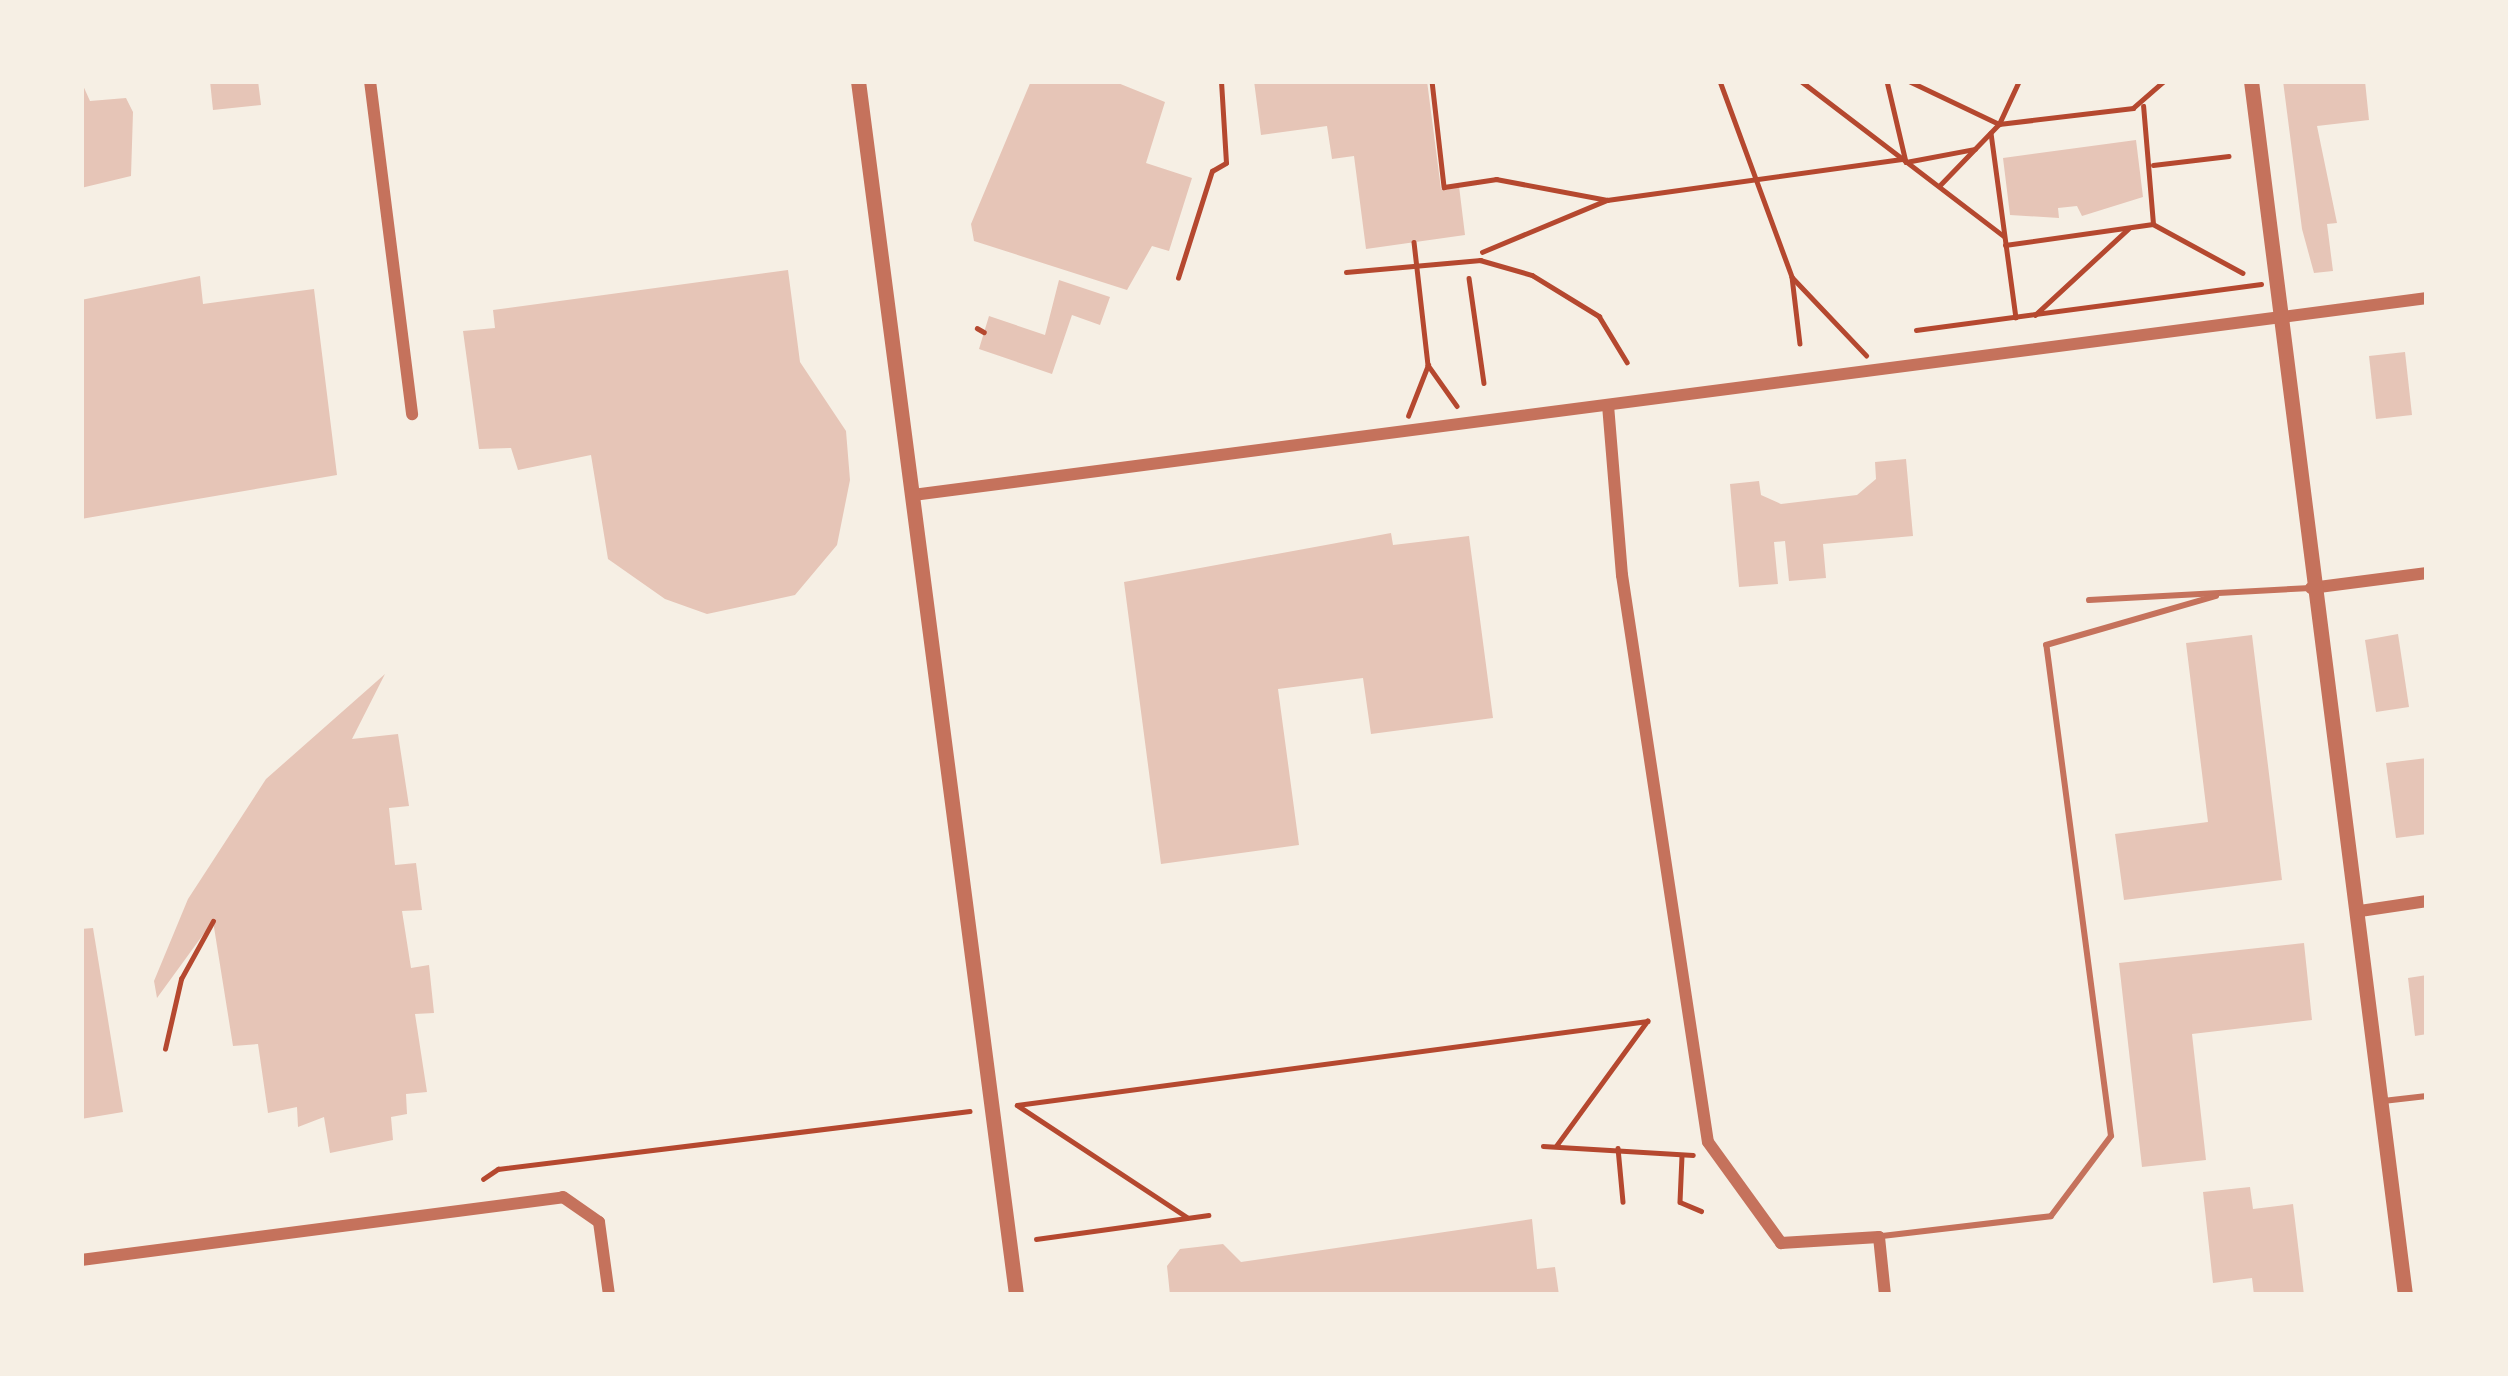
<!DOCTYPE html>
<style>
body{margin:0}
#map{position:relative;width:2508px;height:1376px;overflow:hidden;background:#f6efe4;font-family:Raleway,sans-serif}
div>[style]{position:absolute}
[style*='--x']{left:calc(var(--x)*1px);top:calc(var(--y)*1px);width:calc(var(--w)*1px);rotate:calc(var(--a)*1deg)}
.building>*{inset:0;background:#e6c5b7}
.path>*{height:4.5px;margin:-2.25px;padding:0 2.25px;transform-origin:2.25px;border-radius:2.25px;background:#b5482f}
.service>*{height:6px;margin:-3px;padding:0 3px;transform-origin:3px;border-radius:3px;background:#c5725c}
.minor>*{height:12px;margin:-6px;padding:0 6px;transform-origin:6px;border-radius:6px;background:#c5725c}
.tertiary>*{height:15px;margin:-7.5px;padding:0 7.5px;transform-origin:7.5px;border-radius:7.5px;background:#c5725c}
span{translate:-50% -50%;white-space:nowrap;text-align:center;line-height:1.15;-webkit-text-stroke:9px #f6efe4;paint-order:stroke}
.frame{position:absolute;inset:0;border:84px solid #f6efe4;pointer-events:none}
</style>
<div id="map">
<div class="building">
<i style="clip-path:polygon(81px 81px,90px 101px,126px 98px,133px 112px,131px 176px,81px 188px)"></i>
<i style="clip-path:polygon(210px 81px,258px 81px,261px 105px,213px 110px)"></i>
<i style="clip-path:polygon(1031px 81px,1113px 81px,1165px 102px,1146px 163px,1192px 178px,1169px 251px,1152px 246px,1127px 290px,974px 241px,971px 224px)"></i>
<i style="clip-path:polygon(1254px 81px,1427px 81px,1441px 189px,1459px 186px,1465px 235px,1366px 249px,1354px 156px,1332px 159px,1327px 126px,1261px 135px)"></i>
<i style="clip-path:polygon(2283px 81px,2365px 81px,2369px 120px,2317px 126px,2337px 223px,2327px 224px,2333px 271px,2314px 273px,2302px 229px)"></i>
<i style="clip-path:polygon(2136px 140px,2143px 197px,2082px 216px,2077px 206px,2058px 208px,2059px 218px,2010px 215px,2003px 158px)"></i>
<i style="clip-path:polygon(788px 270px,800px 362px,846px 431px,850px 480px,837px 545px,795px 595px,707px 614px,665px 599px,608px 559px,591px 455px,518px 470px,511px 448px,479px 449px,463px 331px,495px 328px,493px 310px)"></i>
<i style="clip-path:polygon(200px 276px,203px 304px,314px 289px,337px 475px,81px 519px,81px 300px)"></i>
<i style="clip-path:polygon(1059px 280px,1110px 297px,1100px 325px,1072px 315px,1052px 374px,979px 349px,989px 316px,1045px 335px)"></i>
<i style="clip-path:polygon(2405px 352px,2412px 415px,2376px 419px,2369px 356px)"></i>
<i style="clip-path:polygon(1906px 459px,1913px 536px,1823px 544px,1826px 578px,1789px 581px,1785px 541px,1774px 542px,1778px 584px,1739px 587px,1730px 484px,1759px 481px,1761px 495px,1781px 504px,1857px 495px,1876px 479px,1875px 462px)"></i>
<i style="clip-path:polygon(1391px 533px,1393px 545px,1469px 536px,1493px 718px,1371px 734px,1363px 678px,1278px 689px,1299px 845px,1161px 864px,1124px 582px)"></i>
<i style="clip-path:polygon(2398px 634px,2409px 707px,2376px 712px,2365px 640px)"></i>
<i style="clip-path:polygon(2252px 635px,2282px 880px,2124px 900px,2115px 834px,2208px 822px,2186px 643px)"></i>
<i style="clip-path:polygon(385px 674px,352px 739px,398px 734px,409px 806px,389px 808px,395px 865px,416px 863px,422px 910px,402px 911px,411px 968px,429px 965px,434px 1013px,415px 1014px,427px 1092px,406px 1094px,407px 1114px,391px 1117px,393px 1140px,330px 1153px,324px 1117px,298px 1127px,297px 1107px,268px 1113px,258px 1044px,233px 1046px,213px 921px,157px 998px,154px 981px,188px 899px,266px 779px)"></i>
<i style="clip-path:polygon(2427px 758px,2427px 834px,2396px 838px,2386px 763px)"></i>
<i style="clip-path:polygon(93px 928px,123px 1112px,81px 1119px,81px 929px)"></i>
<i style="clip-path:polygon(2304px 943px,2312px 1020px,2192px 1034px,2206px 1160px,2142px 1167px,2119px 963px)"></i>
<i style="clip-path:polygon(2427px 975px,2427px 1034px,2415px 1036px,2408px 978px)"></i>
<i style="clip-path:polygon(2250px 1187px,2253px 1209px,2293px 1204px,2304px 1295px,2254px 1295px,2252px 1278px,2213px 1283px,2203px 1192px)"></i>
<i style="clip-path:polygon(1532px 1219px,1537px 1269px,1555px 1267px,1559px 1295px,1170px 1295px,1167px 1266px,1180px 1249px,1223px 1244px,1241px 1262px)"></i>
</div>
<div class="path">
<i style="--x:1432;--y:81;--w:107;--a:83.5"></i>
<i style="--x:1444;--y:187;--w:53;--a:-8.7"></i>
<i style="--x:1496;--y:179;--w:113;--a:10.7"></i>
<i style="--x:1607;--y:200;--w:299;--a:-7.9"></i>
<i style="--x:1720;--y:81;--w:209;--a:69.8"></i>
<i style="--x:1792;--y:277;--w:67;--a:83.2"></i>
<i style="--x:1801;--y:81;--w:255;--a:37.4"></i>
<i style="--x:1887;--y:81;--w:83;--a:76.8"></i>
<i style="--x:1906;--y:162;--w:70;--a:-10.7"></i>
<i style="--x:1909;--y:81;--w:100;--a:25.5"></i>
<i style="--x:1999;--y:124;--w:135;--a:-6.8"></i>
<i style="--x:2133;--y:108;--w:41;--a:-41.1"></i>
<i style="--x:1991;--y:133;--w:186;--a:82.3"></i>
<i style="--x:2153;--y:165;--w:76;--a:-6.8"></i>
<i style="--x:1940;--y:185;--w:85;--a:-46"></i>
<i style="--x:1999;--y:124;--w:47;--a:-65.1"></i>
<i style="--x:2153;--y:224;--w:102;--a:28.6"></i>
<i style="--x:1414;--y:242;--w:124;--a:83.5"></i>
<i style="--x:1428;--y:365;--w:50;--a:54.7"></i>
<i style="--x:2005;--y:245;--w:149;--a:-8.1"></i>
<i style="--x:2153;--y:224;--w:118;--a:-94.8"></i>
<i style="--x:1482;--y:252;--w:135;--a:-22.6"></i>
<i style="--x:1346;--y:272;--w:135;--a:-5.1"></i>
<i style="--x:1480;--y:260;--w:54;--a:16.1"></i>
<i style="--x:1532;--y:275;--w:79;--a:31.5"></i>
<i style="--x:1599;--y:316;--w:54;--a:58.7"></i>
<i style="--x:1792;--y:277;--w:108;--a:46.5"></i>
<i style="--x:1178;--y:278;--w:112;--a:-72.4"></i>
<i style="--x:1212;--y:171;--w:16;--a:-30"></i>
<i style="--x:1226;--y:163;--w:82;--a:-93.5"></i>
<i style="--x:1469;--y:278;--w:106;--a:81.9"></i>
<i style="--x:2035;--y:315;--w:127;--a:-42.8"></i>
<i style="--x:977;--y:328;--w:8;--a:30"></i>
<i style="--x:1916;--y:330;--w:348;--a:-7.6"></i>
<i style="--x:1408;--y:416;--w:55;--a:-68.6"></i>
<i style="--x:165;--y:1049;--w:72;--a:-77.1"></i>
<i style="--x:181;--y:979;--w:66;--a:-61.1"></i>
<i style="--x:1017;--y:1105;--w:636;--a:-7.59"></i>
<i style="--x:1017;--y:1105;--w:204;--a:33.4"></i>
<i style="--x:1543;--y:1146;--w:150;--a:3.4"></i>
<i style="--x:1556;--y:1146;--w:155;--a:-53.9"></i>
<i style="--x:1618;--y:1148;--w:54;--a:84.7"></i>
<i style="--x:1682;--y:1156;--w:46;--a:92.5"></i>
<i style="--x:1680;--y:1202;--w:23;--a:23"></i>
<i style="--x:483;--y:1179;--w:18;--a:-34"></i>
<i style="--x:498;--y:1169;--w:475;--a:-7"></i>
<i style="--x:1036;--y:1239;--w:174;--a:-7.9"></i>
</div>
<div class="service">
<i style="--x:2089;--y:600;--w:222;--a:-3.1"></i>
<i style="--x:2383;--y:1101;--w:44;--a:-6.5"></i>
<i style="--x:1882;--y:1236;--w:170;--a:-6.7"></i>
<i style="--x:2051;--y:1216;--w:100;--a:-53.1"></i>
<i style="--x:2111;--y:1136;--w:495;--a:-97.5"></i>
<i style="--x:2046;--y:645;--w:177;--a:-16.1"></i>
</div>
<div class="minor">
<i style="--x:370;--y:81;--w:336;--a:82.8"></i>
<i style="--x:1608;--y:405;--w:171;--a:85.3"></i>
<i style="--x:1622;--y:575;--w:573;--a:81.38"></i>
<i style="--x:1708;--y:1142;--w:125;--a:54.1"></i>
<i style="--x:1781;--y:1243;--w:98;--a:-3.5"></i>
<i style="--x:1879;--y:1237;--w:58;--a:84.1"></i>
<i style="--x:913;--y:495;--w:1527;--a:-7.41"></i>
<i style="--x:2311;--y:588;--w:117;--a:-7.4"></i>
<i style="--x:2360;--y:911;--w:68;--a:-8.5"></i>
<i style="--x:81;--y:1260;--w:486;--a:-7.4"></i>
<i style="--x:563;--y:1197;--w:44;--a:34.8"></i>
<i style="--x:599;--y:1222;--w:74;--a:82.2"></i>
</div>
<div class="tertiary">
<i style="--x:858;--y:81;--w:1224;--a:82.58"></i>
<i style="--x:2251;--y:81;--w:1224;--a:82.77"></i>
</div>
<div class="frame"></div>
</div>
